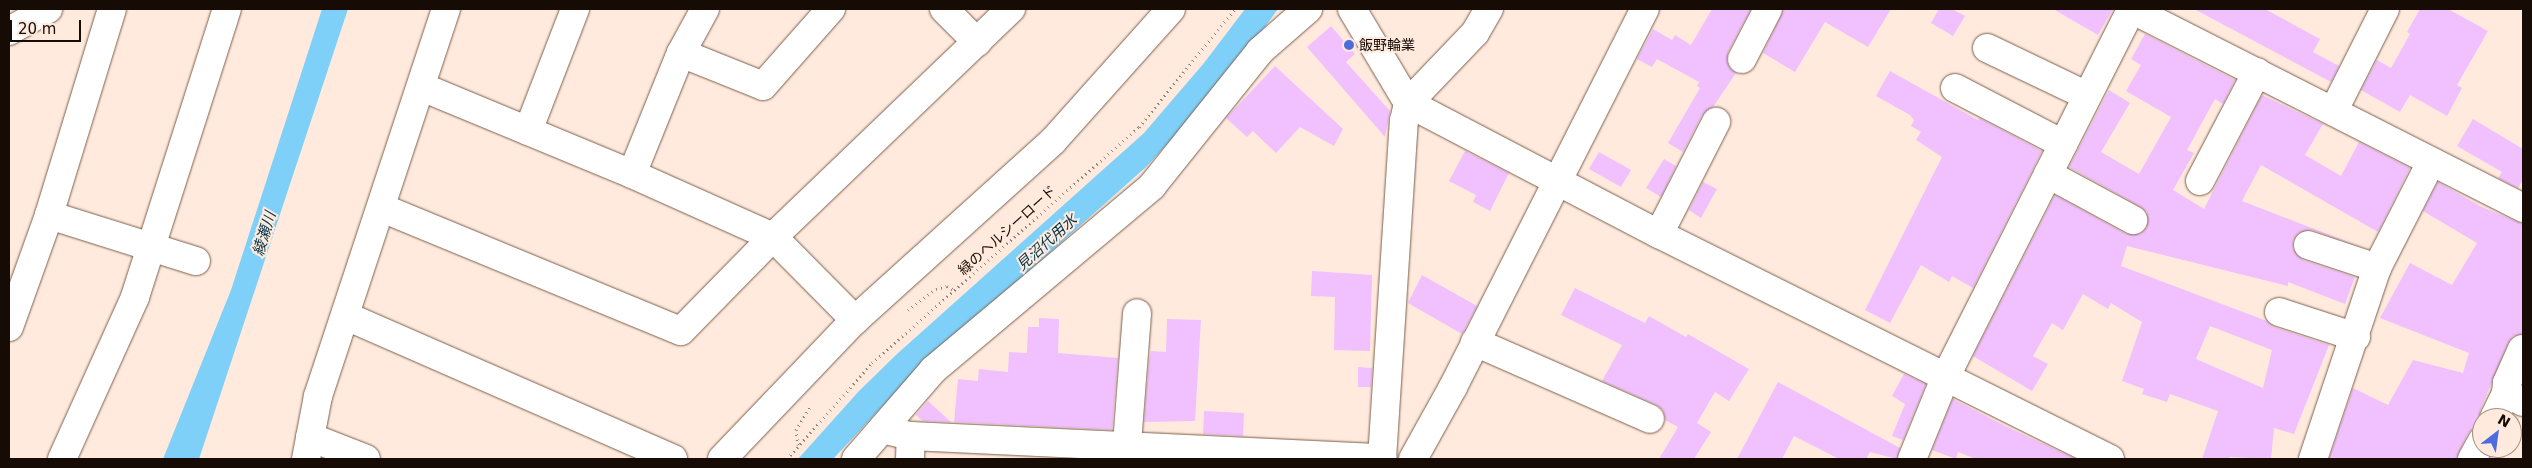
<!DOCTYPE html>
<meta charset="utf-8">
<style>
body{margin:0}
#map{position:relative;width:2532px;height:468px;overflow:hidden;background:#ffeadd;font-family:"DejaVu Sans","Noto Sans JP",sans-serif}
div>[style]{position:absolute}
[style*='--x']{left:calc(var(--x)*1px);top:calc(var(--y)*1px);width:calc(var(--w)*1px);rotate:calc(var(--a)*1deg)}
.water>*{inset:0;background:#7fd0f9}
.building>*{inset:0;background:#f1c0fe}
.path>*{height:3px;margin-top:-1.5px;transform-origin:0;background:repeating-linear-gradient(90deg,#938379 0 1px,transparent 0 5px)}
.roads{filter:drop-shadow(0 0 1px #7c5f4c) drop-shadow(0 0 1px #7c5f4c)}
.minor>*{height:28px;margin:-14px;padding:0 14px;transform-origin:14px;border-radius:14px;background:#fff}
.dots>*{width:14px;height:14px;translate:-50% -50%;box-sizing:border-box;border:2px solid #ffeadd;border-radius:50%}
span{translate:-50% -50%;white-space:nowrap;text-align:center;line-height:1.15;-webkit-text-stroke:4px #ffeadd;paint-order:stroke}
.poi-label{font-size:14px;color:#160b05}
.left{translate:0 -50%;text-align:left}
.street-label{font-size:14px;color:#160b05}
.water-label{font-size:15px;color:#023549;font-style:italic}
.frame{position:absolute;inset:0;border:10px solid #160b05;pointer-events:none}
.north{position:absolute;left:2472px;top:408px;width:50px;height:50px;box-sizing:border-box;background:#ffeadd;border:1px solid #a29187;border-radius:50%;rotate:30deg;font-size:14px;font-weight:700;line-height:20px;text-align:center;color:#160b05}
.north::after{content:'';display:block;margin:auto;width:18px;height:22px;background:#4c6ce0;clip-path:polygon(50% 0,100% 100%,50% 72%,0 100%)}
.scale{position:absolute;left:10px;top:20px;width:71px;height:22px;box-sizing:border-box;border:2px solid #160b05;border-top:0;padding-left:6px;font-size:15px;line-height:18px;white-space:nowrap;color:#160b05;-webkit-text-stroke:4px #ffeadd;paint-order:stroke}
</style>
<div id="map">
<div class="water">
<i style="clip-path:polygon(322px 9px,348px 9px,199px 459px,163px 459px,231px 290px)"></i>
<i style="clip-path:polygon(1245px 9px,1278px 9px,1226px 80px,1146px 167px,909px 378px,833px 459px,798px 459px,859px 391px,897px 354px,1144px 133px,1204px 63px)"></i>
</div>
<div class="building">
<i style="clip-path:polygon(1712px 9px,1751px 9px,1728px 52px,1729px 67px,1736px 73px,1713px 107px,1702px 115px,1683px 152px,1668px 143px,1700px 88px,1697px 86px,1699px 82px,1657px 59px,1652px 67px,1637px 59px,1653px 29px,1672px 40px,1675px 35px,1691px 45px)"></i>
<i style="clip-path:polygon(1784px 9px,1891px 9px,1868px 47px,1825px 22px,1795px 72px,1763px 53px)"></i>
<i style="clip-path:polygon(1939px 9px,1952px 9px,1965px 16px,1953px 36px,1931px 23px)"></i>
<i style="clip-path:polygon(2053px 9px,2113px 9px,2098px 35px)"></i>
<i style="clip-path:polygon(2194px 9px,2265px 9px,2320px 39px,2313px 52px,2339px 66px,2331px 82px)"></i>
<i style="clip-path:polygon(2420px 9px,2448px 9px,2488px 31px,2457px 85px,2462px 88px,2447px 116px,2410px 95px,2400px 112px,2361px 90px,2377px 60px,2391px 68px,2410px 34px,2407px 32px)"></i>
<i style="clip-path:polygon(1331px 26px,1355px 54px,1346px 62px,1390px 111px,1385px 137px,1307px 47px)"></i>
<i style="clip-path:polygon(evenodd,2145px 34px,2235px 80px,2223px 104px,2215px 99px,2187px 150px,2194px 153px,2173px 190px,2204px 209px,2262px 95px,2323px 124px,2305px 155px,2341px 176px,2359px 142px,2410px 168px,2378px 232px,2261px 165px,2242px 201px,2359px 246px,2312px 230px,2298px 233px,2293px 241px,2293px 249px,2303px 260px,2355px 277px,2345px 304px,2288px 282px,2288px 286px,2127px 246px,2121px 266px,2267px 321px,2274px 327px,2329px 345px,2294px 434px,2274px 428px,2271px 459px,2230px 457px,2229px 459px,2202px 459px,2218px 411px,2170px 394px,2167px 402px,2142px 394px,2144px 389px,2122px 381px,2142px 322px,2111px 303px,2108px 309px,2083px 294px,2063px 330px,2052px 323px,2033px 356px,2048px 364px,2032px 391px,1973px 356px,2055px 195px,2126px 234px,2141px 234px,2147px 227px,2147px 212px,2141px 207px,2069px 167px,2109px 90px,2130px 103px,2101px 152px,2139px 174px,2171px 117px,2126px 91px,2141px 65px,2131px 59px,2145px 34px,2210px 326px,2272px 350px,2263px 388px,2196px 359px,2210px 326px)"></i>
<i style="clip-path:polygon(1275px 66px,1343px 129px,1334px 146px,1300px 127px,1276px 153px,1253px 131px,1247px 137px,1226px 118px)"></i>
<i style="clip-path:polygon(1890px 71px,1978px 120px,1979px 118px,2042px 151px,1973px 288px,1952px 276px,1949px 282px,1921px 265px,1890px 323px,1865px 310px,1942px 157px,1916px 140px,1921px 132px,1911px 126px,1914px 120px,1910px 115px,1876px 96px)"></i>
<i style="clip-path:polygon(2473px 119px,2523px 149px,2523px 180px,2518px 188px,2498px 178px,2502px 172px,2457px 146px)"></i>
<i style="clip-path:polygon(1465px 151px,1509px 173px,1490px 211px,1473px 202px,1476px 195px,1449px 181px)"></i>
<i style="clip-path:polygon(1599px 152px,1631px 170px,1621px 187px,1589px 169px)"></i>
<i style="clip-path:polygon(1664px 159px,1676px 166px,1661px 197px,1646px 188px)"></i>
<i style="clip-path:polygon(1703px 182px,1717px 189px,1701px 218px,1689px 210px)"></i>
<i style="clip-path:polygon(2438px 182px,2482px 207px,2523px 224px,2523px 334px,2513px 336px,2508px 343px,2480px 411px,2480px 423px,2468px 433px,2456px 459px,2329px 459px,2353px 388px,2388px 405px,2413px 360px,2463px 373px,2469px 353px,2380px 318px,2410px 263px,2452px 285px,2477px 243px,2423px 211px)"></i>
<i style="clip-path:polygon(1312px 271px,1372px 275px,1370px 351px,1334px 350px,1335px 297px,1311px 296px)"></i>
<i style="clip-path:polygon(1422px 275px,1477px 306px,1462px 334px,1408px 303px)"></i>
<i style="clip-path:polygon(1575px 288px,1645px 323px,1649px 316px,1686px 337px,1688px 334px,1749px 369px,1729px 401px,1715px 392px,1697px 423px,1711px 432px,1694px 459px,1659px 459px,1678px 427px,1665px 420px,1663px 410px,1657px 405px,1602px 381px,1622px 345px,1561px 315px)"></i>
<i style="clip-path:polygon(1039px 318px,1059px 319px,1058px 353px,1118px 358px,1112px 430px,954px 422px,958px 379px,978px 381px,979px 369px,1008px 372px,1009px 352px,1027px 353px,1028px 327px,1039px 327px)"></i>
<i style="clip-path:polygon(1167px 319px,1201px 320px,1195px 421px,1144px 422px,1149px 361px,1151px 351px,1166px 352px)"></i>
<i style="clip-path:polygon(1358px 367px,1372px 368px,1371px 387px,1358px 387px)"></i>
<i style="clip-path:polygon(1904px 374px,1926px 384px,1903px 440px,1892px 436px,1905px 404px,1892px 396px)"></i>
<i style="clip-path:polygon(1778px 382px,1900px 448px,1897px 459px,1870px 452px,1866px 459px,1839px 459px,1794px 436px,1782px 459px,1737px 459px)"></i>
<i style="clip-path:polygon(1953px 399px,2005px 426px,2076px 459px,1976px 459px,1958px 452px,1956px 459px,1932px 450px)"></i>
<i style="clip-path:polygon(928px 401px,951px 422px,923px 421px,916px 415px)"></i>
<i style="clip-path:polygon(1204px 411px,1244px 413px,1243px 436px,1203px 434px)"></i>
</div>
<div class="path">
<i style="--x:908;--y:310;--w:35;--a:-37"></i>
<i style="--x:936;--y:289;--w:11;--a:-15"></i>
<i style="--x:947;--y:286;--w:10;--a:29"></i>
<i style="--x:798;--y:445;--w:15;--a:-98"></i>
<i style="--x:796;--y:430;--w:27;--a:-59"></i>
<i style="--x:787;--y:459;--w:128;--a:-48.5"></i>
<i style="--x:872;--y:363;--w:356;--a:-41.5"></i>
<i style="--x:1139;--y:127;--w:152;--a:-50.9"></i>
</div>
<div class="roads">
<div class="minor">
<i style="--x:944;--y:9;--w:47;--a:45"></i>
<i style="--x:1352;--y:9;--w:109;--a:59.2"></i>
<i style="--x:1408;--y:103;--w:283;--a:27.6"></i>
<i style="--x:1659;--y:234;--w:504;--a:26.51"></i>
<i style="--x:2131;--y:9;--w:440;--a:26.9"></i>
<i style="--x:9;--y:31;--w:45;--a:-29.4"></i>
<i style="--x:1987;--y:48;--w:111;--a:25.6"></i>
<i style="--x:681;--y:53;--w:88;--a:21.9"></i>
<i style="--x:763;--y:86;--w:103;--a:-48.6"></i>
<i style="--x:1742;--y:59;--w:56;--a:-62.5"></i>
<i style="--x:422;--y:87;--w:227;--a:22.5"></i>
<i style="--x:632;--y:174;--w:154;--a:24.1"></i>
<i style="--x:773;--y:237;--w:117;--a:45.3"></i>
<i style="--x:1955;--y:88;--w:122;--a:27.4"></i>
<i style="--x:2334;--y:110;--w:113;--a:-63.2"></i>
<i style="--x:528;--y:131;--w:131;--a:-68.9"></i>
<i style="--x:632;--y:174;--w:131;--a:-68"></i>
<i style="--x:681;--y:53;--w:50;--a:-61.4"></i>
<i style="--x:2048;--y:174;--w:97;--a:28.4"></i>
<i style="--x:2200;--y:181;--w:123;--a:-62.4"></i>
<i style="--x:382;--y:208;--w:323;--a:22.4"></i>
<i style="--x:681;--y:331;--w:132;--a:-45.6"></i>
<i style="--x:773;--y:237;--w:330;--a:-43.8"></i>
<i style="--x:49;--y:215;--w:154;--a:17.4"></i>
<i style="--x:1659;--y:234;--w:126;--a:-63"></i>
<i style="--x:2308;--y:245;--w:73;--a:18.4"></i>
<i style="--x:2279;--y:312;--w:81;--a:18"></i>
<i style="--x:346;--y:316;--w:357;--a:23.6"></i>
<i style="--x:9;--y:327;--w:119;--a:-70.3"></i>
<i style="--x:49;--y:215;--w:215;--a:-73"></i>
<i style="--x:1475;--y:342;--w:191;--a:23.7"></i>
<i style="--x:2522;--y:349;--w:37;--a:114"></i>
<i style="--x:2507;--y:383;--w:10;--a:96"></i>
<i style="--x:2506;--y:393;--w:19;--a:28"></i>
<i style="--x:2494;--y:418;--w:28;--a:-64"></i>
<i style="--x:882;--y:429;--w:30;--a:14"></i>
<i style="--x:911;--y:436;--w:472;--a:2.7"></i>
<i style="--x:310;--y:437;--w:60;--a:21.4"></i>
<i style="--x:1127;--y:444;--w:131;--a:-85.6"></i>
<i style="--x:62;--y:459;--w:178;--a:-65.7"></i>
<i style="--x:135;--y:297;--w:302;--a:-72.3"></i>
<i style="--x:306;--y:459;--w:64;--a:-79.2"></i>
<i style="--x:318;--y:396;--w:408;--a:-71.7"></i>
<i style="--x:722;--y:459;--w:192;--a:-46.3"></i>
<i style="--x:855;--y:320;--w:267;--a:-42.1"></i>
<i style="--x:1053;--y:141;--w:177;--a:-48.2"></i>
<i style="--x:856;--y:459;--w:118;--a:-49.1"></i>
<i style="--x:933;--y:370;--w:286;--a:-40"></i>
<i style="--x:1152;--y:186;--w:173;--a:-51.3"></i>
<i style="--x:1260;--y:51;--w:64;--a:-41.2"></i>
<i style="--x:910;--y:459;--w:23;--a:-88"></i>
<i style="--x:1382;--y:459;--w:339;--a:-86.3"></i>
<i style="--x:1404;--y:121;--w:18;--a:-77"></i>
<i style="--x:1408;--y:103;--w:97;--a:-46.3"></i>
<i style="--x:1475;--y:33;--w:28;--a:-60"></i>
<i style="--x:1413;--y:459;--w:82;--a:-60.9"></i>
<i style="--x:1453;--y:387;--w:424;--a:-63.1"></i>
<i style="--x:1912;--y:459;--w:87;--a:-67.8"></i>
<i style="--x:1945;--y:378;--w:413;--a:-63.2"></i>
<i style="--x:2313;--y:459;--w:201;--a:-71.5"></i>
<i style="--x:2377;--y:268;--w:119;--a:-63"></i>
<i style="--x:2472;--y:459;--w:21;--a:-61"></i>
</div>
</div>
<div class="dots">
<i style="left:1349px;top:45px;background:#4c6ce0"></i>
</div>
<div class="poi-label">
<span class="left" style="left:1359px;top:45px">飯野輪業</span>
</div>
<div class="street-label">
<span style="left:1007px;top:230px;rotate:-42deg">緑のヘルシーロード</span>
</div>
<div class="water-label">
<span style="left:265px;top:234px;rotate:-73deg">綾瀬川</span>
<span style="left:1047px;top:243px;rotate:-42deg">見沼代用水</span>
</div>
<div class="frame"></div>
<div class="north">N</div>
<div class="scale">20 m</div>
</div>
